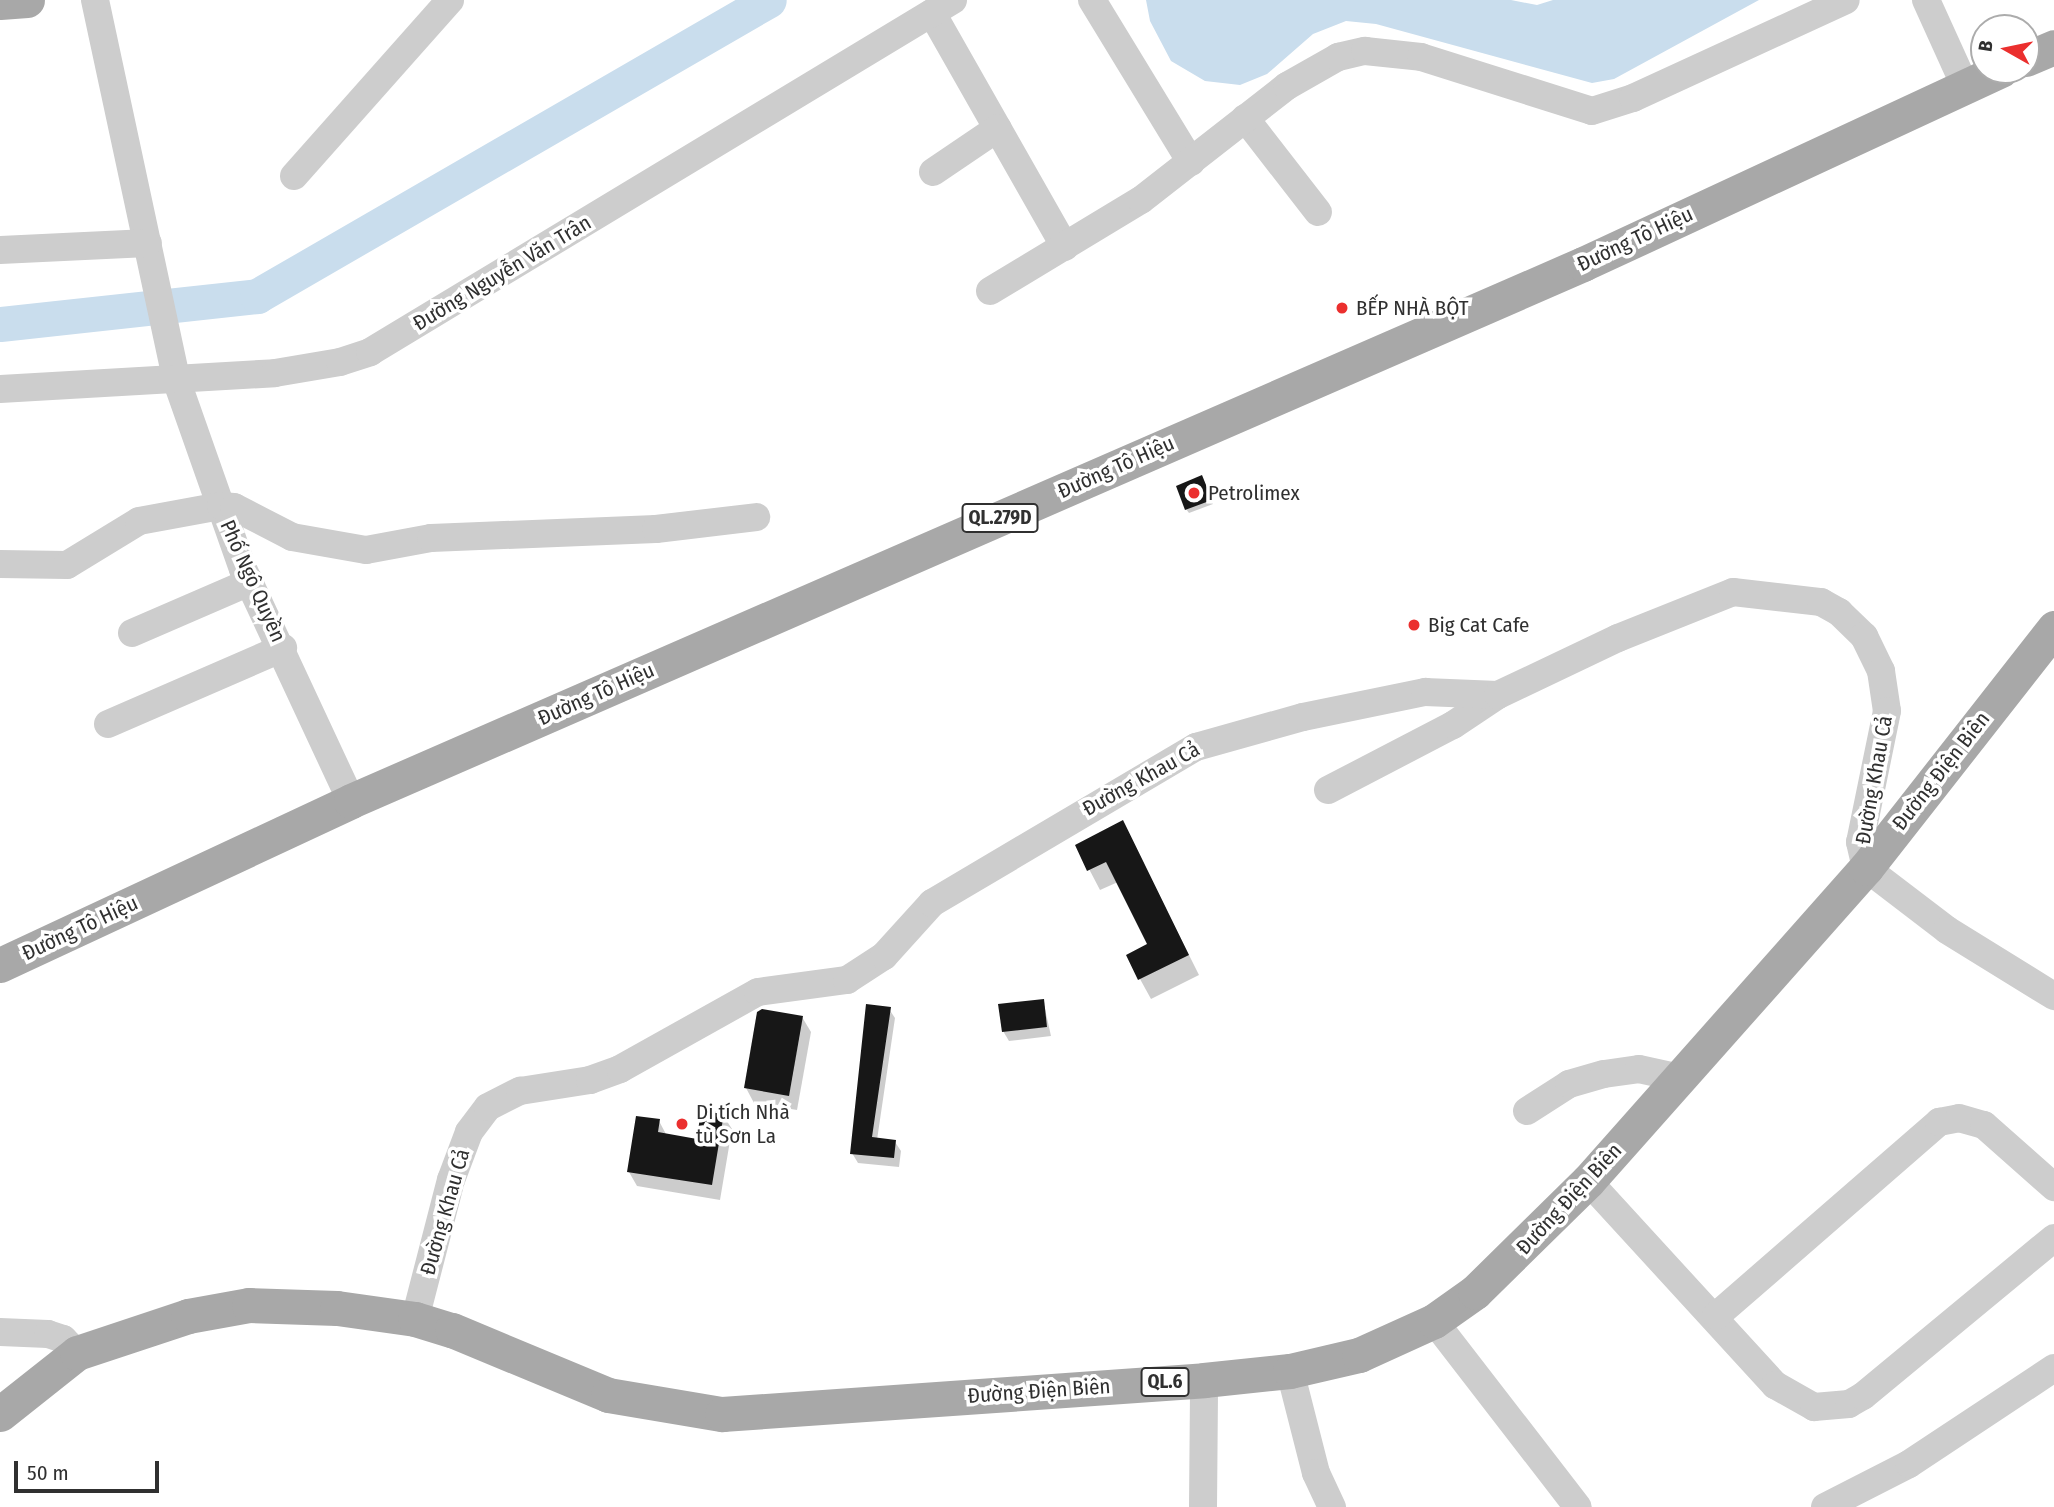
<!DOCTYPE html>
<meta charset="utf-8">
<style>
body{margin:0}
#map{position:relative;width:2054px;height:1507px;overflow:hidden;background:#fff;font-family:"Fira Sans Condensed",sans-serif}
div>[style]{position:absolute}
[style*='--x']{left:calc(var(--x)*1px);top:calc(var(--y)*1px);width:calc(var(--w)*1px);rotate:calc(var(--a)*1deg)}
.water>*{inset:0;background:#c9dded}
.shadow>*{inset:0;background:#0003}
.river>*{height:35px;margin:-17.5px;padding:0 17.5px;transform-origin:17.5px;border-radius:17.5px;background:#c9dded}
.building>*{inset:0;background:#171717}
.minor>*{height:28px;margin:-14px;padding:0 14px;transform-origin:14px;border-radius:14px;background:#cdcdcd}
.major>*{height:35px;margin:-17.5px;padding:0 17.5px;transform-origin:17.5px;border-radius:17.5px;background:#a8a8a8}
.dots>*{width:19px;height:19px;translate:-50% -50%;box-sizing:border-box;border:4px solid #fff;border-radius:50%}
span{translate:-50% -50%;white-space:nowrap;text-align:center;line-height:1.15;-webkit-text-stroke:7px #fff;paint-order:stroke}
.shield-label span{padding:2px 5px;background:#fff;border:2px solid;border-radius:5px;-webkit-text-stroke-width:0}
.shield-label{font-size:19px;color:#303030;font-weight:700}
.street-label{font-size:21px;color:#303030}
.poi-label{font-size:21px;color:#303030}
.left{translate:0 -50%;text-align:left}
.north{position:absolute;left:1970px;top:14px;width:70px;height:70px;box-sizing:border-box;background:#fff;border:2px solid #acacac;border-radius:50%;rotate:279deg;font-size:19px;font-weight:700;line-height:28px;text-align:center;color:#303030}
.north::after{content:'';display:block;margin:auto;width:24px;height:32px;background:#eb2f2e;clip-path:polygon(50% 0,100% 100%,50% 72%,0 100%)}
.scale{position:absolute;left:14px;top:1461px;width:145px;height:32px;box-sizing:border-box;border:4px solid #303030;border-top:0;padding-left:9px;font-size:21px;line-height:24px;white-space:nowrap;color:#303030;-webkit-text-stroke:5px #fff;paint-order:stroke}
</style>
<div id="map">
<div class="water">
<i style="clip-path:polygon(1146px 0,1511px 0,1537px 5px,1553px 0,1759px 0,1614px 79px,1592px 83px,1376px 24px,1346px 21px,1313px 34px,1267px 74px,1240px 85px,1205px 81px,1171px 61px,1150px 21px)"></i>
</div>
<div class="shadow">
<i style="clip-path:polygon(1204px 481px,1213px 504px,1189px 513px,1186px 509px)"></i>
<i style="clip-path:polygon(1123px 823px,1199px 975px,1151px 999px,1140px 979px,1149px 945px,1118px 882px,1100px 890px,1077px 846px)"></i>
<i style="clip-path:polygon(1043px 1000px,1051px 1036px,1009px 1041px,1003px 1031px)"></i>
<i style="clip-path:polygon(889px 1009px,895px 1018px,877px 1140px,895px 1142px,901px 1151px,899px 1167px,858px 1163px,852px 1153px)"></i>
<i style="clip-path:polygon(802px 1017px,811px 1032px,797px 1110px,754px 1103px,746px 1088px)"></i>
<i style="clip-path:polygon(723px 1115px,732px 1129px,720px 1200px,637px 1186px,629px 1172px,659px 1121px,667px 1136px,698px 1141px)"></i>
</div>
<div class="river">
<i style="--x:0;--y:324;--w:259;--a:-6.2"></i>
<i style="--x:257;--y:296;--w:591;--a:-30.03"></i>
</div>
<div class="building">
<i style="clip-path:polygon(1202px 475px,1212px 500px,1185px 510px,1176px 486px)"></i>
<i style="clip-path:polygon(1123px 820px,1189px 955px,1138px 980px,1126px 955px,1147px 944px,1106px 862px,1087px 871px,1075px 845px)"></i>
<i style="clip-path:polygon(1044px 999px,1047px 1027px,1002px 1032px,998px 1004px)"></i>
<i style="clip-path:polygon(866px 1004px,891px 1007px,872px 1137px,896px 1140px,894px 1158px,850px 1154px)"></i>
<i style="clip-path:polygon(762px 1009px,803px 1016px,789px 1096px,744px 1088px,757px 1012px)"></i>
<i style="clip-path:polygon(701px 1109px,724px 1113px,712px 1185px,627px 1172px,636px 1116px,660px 1119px,658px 1132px,697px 1139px)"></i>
</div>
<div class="minor">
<i style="--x:95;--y:0;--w:388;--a:77.9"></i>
<i style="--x:176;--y:379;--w:201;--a:70.6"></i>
<i style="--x:243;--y:569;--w:256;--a:65"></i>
<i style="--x:1092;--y:0;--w:190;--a:58.6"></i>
<i style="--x:1926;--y:0;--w:94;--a:65.6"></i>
<i style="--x:932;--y:13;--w:269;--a:60.4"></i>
<i style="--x:1245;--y:118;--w:119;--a:52.2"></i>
<i style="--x:933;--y:172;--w:78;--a:-34.1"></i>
<i style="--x:294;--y:176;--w:235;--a:-48.4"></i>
<i style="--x:0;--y:250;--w:148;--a:-2.7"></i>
<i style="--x:990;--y:291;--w:176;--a:-31.1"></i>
<i style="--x:1141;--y:200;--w:185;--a:-38"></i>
<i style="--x:1287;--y:86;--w:59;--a:-29.6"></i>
<i style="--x:1338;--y:57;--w:28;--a:-13"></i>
<i style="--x:1365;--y:51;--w:56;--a:6.1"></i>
<i style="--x:1421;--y:57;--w:179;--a:17.5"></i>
<i style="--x:1592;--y:111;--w:43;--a:-17.6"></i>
<i style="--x:1633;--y:98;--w:234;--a:-24.7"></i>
<i style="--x:0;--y:389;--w:275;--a:-3.3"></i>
<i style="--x:275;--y:373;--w:66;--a:-9.6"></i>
<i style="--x:340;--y:362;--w:32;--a:-18"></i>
<i style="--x:370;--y:352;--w:681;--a:-31.12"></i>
<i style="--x:0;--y:564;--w:67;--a:0.9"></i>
<i style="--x:67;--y:565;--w:84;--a:-31.4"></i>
<i style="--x:139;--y:521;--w:83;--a:-10.4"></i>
<i style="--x:221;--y:506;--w:13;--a:4"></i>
<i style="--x:234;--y:507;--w:65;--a:27.3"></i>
<i style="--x:292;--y:537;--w:75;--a:10"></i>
<i style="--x:366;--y:550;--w:66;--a:-10.5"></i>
<i style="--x:431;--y:538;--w:225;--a:-2.3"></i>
<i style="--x:656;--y:529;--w:101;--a:-6.8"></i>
<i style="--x:132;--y:633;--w:129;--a:-23.4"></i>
<i style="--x:108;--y:724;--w:191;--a:-23.5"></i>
<i style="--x:1328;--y:790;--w:141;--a:-27.5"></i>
<i style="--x:1453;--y:725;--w:54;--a:-33.7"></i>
<i style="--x:1527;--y:1111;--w:50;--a:-32.7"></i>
<i style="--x:1569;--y:1084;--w:36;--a:-16"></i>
<i style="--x:1604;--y:1074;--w:35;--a:-8"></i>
<i style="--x:1639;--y:1069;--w:42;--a:12.4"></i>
<i style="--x:1588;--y:1181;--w:277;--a:47.5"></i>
<i style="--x:1775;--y:1385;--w:45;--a:29.4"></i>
<i style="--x:1814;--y:1407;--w:35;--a:-5"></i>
<i style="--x:1849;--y:1404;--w:16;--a:-30"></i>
<i style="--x:1863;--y:1396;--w:248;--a:-39.6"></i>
<i style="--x:1716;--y:1316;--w:296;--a:-41"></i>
<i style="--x:1939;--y:1122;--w:20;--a:-11"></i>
<i style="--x:1959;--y:1118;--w:26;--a:16"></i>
<i style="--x:1984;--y:1125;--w:94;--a:41.5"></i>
<i style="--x:415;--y:1319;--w:144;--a:-75.5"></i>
<i style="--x:451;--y:1180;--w:51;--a:-69.4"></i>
<i style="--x:469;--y:1132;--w:31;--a:-53"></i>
<i style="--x:488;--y:1107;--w:36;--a:-27"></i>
<i style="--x:520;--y:1091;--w:71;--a:-8.9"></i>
<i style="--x:590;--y:1080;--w:32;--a:-20"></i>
<i style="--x:620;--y:1069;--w:158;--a:-29.2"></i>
<i style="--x:758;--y:992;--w:90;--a:-7.7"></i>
<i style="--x:847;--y:980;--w:44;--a:-33"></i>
<i style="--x:884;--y:956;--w:72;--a:-47.8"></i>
<i style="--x:932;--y:903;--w:307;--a:-30.6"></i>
<i style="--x:1196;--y:747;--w:111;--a:-15.7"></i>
<i style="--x:1303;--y:717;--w:125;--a:-11.6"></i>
<i style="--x:1425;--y:692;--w:73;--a:2.4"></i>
<i style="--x:1498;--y:695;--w:133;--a:-25.4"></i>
<i style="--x:1618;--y:638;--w:124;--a:-21.8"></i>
<i style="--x:1733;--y:592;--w:89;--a:6.5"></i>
<i style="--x:1821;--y:602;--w:21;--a:29"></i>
<i style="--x:1839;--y:612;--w:35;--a:44"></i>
<i style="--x:1864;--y:636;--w:39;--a:64"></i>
<i style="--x:1881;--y:671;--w:40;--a:81.5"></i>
<i style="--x:1887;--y:711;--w:134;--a:101.6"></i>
<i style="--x:1860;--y:842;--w:27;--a:77"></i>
<i style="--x:1866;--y:868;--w:102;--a:37.4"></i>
<i style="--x:1947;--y:930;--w:126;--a:31.7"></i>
<i style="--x:1434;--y:1321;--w:235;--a:52.3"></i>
<i style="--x:0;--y:1332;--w:48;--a:2.4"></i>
<i style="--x:48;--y:1334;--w:16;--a:18"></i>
<i style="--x:63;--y:1339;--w:20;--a:45"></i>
<i style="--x:1290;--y:1371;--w:105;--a:75.7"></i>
<i style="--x:1316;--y:1473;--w:38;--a:65"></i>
<i style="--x:1203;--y:1507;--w:127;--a:-89.5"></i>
<i style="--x:1825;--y:1507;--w:94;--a:-27.1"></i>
<i style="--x:1909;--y:1464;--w:174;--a:-33.5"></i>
</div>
<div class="major">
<i style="--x:0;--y:2;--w:27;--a:-4"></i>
<i style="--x:2026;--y:59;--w:30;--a:-23"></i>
<i style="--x:0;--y:965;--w:387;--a:-25"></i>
<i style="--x:351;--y:801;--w:1344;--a:-23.55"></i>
<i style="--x:1583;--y:264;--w:461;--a:-24.9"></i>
<i style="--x:0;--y:1414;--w:98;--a:-38.4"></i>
<i style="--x:77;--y:1353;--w:117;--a:-18.4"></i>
<i style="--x:188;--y:1316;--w:62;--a:-10.2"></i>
<i style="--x:249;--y:1305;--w:88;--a:2"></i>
<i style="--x:337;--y:1308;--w:79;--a:8"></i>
<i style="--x:415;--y:1319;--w:39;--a:17"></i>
<i style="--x:452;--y:1330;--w:169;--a:22.6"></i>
<i style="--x:608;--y:1395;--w:116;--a:9.5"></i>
<i style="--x:722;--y:1414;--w:483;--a:-4"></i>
<i style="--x:1204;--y:1380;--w:86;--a:-6"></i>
<i style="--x:1290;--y:1371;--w:71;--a:-13.1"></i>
<i style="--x:1359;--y:1355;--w:82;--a:-24.4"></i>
<i style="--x:1434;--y:1321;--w:50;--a:-35.3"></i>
<i style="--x:1475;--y:1292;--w:158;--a:-44.5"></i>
<i style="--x:1588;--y:1181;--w:419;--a:-48.4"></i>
<i style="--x:1866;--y:868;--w:305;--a:-51.9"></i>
</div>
<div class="dots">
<i style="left:1342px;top:308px;background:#eb2f2e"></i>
<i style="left:1194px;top:493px;background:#eb2f2e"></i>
<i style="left:1414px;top:625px;background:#eb2f2e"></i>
<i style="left:682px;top:1124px;background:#eb2f2e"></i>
</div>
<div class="shield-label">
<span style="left:1000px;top:518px">QL.279D</span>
<span style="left:1165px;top:1382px">QL.6</span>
</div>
<div class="street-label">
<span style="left:1635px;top:239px;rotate:-25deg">Đường Tô Hiệu</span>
<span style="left:502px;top:273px;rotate:-31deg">Đường Nguyễn Văn Trân</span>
<span style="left:1116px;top:467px;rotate:-24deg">Đường Tô Hiệu</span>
<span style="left:253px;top:581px;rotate:66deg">Phố Ngô Quyền</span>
<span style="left:596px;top:694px;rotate:-24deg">Đường Tô Hiệu</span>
<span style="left:1941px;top:771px;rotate:-52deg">Đường Điện Biên</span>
<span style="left:1141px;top:779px;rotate:-29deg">Đường Khau Cả</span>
<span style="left:1874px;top:780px;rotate:-80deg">Đường Khau Cả</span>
<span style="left:80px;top:928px;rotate:-25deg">Đường Tô Hiệu</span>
<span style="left:1569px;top:1199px;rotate:-47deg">Đường Điện Biên</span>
<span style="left:445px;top:1212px;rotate:-74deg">Đường Khau Cả</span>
<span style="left:1039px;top:1391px;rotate:-4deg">Đường Điện Biên</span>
</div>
<div class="poi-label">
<span class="left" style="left:1356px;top:308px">BẾP NHÀ BỘT</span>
<span class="left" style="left:1208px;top:493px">Petrolimex</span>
<span class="left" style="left:1428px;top:625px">Big Cat Cafe</span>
<span class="left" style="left:696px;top:1124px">Di tích Nhà<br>tù Sơn La</span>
</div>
<div class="north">B</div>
<div class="scale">50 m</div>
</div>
